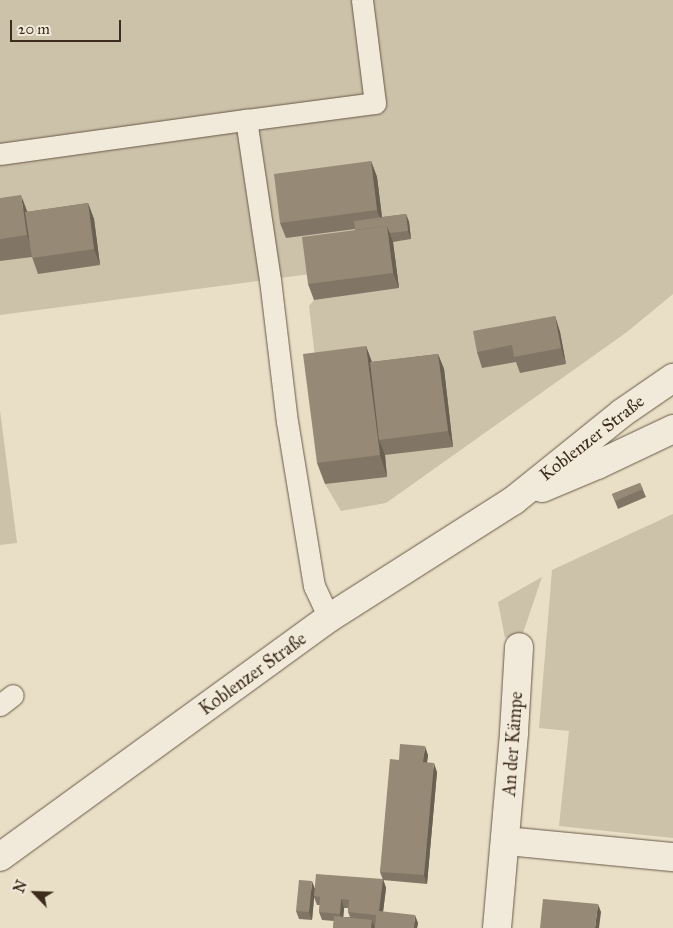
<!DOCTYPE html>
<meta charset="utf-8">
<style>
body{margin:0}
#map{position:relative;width:673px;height:928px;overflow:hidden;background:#e9dfc6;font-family:"IM FELL Great Primer",serif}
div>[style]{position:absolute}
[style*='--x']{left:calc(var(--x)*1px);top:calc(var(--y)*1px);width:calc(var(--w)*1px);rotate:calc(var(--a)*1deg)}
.green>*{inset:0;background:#ccc1a9}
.roads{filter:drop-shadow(0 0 1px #685947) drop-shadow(0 0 1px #685947)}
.service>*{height:21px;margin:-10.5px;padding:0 10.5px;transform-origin:10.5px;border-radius:10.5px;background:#f1eada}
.minor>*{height:28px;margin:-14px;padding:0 14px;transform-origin:14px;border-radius:14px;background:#f1eada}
.secondary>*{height:28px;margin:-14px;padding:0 14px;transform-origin:14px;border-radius:14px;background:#f1eada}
.wall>*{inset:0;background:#817665}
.shaded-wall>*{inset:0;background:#696052}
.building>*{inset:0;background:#968975}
span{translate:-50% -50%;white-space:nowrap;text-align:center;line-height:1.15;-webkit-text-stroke:4px #f1eada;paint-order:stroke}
.street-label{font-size:18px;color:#3d2c1d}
.north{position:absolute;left:10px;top:868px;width:50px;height:50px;-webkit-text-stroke:4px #f1eada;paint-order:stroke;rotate:294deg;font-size:14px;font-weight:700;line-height:20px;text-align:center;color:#3d2c1d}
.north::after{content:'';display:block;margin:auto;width:18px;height:22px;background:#3d2c1d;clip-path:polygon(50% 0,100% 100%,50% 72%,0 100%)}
.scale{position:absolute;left:10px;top:20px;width:111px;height:22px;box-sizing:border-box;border:2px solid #3d2c1d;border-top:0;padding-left:6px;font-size:15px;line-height:18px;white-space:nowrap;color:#3d2c1d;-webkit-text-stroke:4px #f1eada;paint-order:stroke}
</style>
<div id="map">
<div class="green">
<i style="clip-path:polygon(0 0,673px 0,673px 294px,627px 332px,386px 503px,341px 511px,325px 484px,311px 375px,317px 374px,309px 306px,314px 300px,310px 274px,0 315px)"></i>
<i style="clip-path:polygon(0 410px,17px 543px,0 545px)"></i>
<i style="clip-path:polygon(673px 514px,673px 838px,559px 826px,569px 731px,539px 728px,552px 570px)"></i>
<i style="clip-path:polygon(542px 577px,523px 633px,505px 638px,498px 602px)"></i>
</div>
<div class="roads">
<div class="service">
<i style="--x:0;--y:154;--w:248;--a:-7.9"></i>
<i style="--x:329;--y:618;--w:35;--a:-115"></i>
<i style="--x:314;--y:586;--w:166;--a:-99.3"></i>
<i style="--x:287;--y:422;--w:143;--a:-96.8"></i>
<i style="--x:270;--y:280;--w:162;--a:-98.5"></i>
<i style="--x:246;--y:120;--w:130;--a:-7.5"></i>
<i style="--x:375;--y:103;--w:104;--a:-97.2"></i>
<i style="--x:0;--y:705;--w:16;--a:-38"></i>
</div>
<div class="minor">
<i style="--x:506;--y:841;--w:168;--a:5.5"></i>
<i style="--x:497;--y:928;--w:197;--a:-85"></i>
<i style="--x:514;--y:732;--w:85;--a:-86.6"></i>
</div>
<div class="secondary">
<i style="--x:542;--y:488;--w:60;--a:-22.7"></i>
<i style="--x:597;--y:465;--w:84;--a:-25.3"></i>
<i style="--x:0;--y:857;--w:407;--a:-36"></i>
<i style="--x:329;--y:618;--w:218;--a:-32.5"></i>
<i style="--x:513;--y:501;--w:140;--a:-38.9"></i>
<i style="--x:622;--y:413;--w:62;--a:-34.5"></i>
</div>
</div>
<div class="wall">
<i style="clip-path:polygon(371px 161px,377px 177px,382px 217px,406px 214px,409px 222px,411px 239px,393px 242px,399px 288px,314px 300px,308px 284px,355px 230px,355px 229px,286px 238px,280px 223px)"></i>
<i style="clip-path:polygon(0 198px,27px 212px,88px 203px,94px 219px,100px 265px,38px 274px,32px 257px,0 261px)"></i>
<i style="clip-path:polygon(555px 316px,560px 332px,566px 364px,520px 373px,516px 362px,482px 368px,477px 352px)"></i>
<i style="clip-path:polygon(366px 346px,372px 362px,438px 354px,444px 369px,453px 447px,385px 455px,387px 477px,325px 484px,317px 463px)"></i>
<i style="clip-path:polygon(640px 483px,646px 497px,618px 509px,612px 494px)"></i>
<i style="clip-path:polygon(428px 755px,427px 762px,437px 772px,427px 884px,383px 880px,380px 872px,399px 760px)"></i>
<i style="clip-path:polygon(evenodd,383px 879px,386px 888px,383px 912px,418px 923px,417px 928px,333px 928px,334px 921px,322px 920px,319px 912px,320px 905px,317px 905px,314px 897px,312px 920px,299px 919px,296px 911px,314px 888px,383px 879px,344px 908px,348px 908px,348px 912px,350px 917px,343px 917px,344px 908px)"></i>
</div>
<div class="shaded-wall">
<i style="clip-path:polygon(371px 161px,377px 177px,383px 226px,377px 210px)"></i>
<i style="clip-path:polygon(21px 195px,29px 216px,35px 256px,27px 235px)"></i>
<i style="clip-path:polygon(88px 203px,94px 219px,100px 265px,94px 249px)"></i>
<i style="clip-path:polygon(406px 214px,409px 222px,411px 239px,408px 231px)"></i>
<i style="clip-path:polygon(387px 226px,393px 242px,399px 288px,393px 273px)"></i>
<i style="clip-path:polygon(555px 316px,560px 332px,566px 364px,561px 348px)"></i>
<i style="clip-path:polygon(366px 346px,374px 368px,379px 440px,385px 455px,387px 477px,380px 455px)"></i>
<i style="clip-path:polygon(438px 354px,444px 369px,453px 447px,448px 431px)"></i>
<i style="clip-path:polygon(425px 746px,428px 755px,426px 770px,423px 762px)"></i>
<i style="clip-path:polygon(434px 763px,437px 772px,427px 884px,424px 875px)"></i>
<i style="clip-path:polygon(383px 879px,386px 888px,382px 920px,379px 911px)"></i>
<i style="clip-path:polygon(312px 881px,315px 889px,312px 920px,309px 912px)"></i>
<i style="clip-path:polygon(341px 899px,344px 908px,343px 922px,340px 914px)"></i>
<i style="clip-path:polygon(598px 904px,601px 912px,599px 928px,595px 928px)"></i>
<i style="clip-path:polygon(415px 915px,418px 923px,417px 928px,414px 928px)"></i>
<i style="clip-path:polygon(372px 920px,375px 928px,371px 928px)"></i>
</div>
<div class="building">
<i style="clip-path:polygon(371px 161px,377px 210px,280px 223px,274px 174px)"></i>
<i style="clip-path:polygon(21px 195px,27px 235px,0 239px,0 198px)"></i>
<i style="clip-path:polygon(88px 203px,94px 249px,32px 258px,25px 212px)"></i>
<i style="clip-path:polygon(406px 214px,408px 231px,390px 233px,387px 226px,355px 230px,354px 221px)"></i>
<i style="clip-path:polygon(387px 226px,393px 273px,308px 284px,302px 237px)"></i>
<i style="clip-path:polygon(555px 316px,561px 348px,514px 357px,512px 345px,477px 352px,473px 331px)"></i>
<i style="clip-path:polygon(366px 346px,380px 455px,317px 463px,303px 354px)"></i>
<i style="clip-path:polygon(438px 354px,448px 431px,379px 440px,370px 362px)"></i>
<i style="clip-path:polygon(640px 483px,643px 489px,615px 501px,612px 494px)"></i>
<i style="clip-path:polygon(400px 744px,425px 746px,423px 762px,434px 763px,424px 875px,380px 872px,390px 759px,399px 760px)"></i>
<i style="clip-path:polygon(316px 874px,383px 879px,379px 911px,415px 915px,414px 928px,417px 928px,375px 928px,376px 915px,348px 912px,349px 900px,341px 899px,340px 914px,319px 912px,320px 897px,314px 896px)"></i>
<i style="clip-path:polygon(299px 880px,312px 881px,309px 912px,296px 911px)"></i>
<i style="clip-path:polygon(543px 899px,598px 904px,595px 928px,540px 928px)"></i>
<i style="clip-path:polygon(334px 916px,372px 920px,371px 928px,333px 928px)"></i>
</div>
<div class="street-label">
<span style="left:592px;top:438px;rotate:-38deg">Koblenzer Straße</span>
<span style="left:253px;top:674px;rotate:-36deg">Koblenzer Straße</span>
<span style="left:513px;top:744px;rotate:-86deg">An der Kämpe</span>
</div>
<div class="north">N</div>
<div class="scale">20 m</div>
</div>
